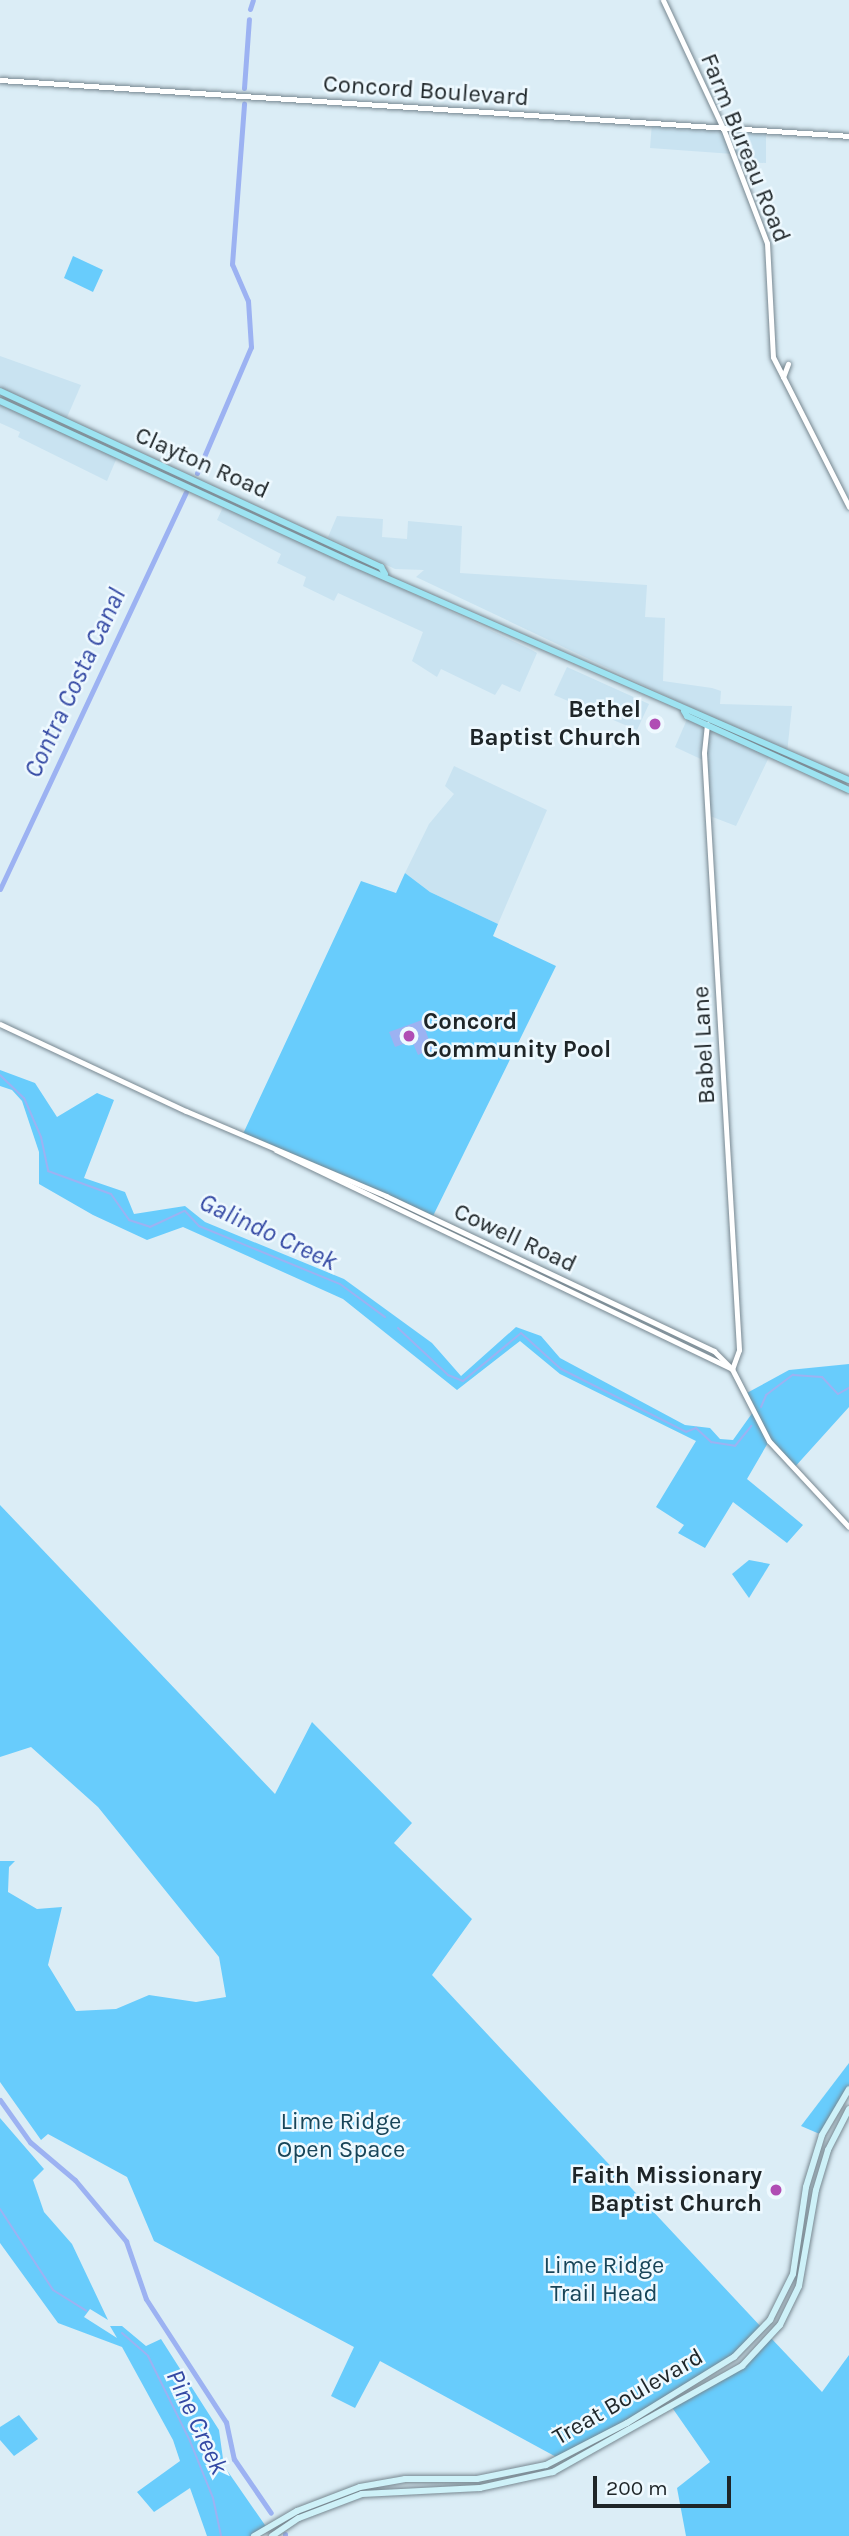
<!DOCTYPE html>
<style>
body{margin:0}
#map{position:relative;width:849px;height:2536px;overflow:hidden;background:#dbedf6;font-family:Karla,sans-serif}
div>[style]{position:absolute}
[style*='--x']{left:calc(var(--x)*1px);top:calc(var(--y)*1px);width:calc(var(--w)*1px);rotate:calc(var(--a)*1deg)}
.built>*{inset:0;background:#c9e3f1}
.green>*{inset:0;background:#68ccfc}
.water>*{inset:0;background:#9cb2f2}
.stream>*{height:2px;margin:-1px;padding:0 1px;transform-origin:1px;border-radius:1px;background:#9cb2f2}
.canal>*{height:5px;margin:-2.5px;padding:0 2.5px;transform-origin:2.5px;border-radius:2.5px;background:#9cb2f2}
.roads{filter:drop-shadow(0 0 2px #788891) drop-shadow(0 0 2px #788891)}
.tertiary>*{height:5px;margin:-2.5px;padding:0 2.5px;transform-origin:2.5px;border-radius:2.5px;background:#fff}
.secondary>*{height:6px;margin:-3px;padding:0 3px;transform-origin:3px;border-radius:3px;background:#cef1f8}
.primary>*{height:6px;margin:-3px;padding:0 3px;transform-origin:3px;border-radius:3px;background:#9de3f1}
.dots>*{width:19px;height:19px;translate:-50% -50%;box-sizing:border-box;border:4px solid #eef9ff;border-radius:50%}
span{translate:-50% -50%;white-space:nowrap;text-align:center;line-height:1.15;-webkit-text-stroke:5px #eef9ff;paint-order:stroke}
.street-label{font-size:24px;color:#1e2528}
.poi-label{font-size:24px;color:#1e2528;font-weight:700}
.right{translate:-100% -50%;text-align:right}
.left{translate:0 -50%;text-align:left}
.park-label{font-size:24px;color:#184559}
.water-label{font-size:26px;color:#3449a4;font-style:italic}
.scale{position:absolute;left:593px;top:2476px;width:138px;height:32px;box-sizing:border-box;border:4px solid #1e2528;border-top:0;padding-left:9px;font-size:21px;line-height:24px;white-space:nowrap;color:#1e2528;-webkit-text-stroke:5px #eef9ff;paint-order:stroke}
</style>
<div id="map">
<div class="built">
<i style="clip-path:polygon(652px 123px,766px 131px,766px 163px,736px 162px,733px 154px,650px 148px)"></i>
<i style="clip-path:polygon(0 356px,81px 385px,65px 422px,0 391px)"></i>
<i style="clip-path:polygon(0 401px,118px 455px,107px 481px,18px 437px,20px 432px,0 423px)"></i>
<i style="clip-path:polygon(224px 505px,530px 649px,537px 653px,520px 692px,502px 684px,495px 695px,441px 669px,437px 677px,412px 661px,423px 632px,338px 593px,334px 601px,303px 586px,306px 577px,277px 563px,281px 554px,217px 520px)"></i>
<i style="clip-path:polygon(337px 516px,383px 519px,382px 537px,407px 539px,408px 521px,462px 526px,460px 573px,647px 585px,645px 617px,665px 618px,663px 681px,712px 688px,721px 691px,720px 704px,792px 706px,787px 753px,416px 577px,424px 570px,395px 569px,328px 537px)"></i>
<i style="clip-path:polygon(567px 667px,649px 704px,637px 730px,554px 695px)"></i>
<i style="clip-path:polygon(688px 717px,770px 755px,736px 826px,710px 816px,705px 761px,675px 747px)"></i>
<i style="clip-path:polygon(454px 766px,547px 810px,498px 924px,430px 892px,405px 873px,429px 824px,454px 794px,445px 786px)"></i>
</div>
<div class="green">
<i style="clip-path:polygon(73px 256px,103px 270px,93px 292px,64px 278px)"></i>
<i style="clip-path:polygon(405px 873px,430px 892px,498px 924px,493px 936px,556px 966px,432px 1218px,242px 1136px,361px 881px,396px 893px)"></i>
<i style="clip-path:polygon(0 1070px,35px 1083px,57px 1117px,97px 1093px,114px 1100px,84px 1178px,125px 1192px,134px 1214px,185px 1206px,205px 1222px,344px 1279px,432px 1343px,461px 1376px,516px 1327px,541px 1336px,560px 1358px,685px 1425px,710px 1428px,720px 1439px,733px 1440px,753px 1412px,745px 1394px,789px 1370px,849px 1364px,849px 1407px,793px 1469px,769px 1441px,747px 1479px,803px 1525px,787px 1543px,733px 1502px,705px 1548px,678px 1533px,684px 1525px,656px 1507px,696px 1441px,560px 1374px,520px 1341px,457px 1390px,343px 1299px,183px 1227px,147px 1240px,93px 1215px,39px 1184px,39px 1152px,22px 1101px,12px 1090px,0 1086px)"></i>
<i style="clip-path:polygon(0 1505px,275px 1794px,312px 1722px,412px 1823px,394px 1843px,472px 1919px,432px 1975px,763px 2329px,734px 2357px,560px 2459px,380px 2361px,355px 2408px,331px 2396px,354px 2347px,154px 2241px,127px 2177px,48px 2134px,41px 2140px,0 2082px,0 1861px,15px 1861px,9px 1867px,8px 1892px,37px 1909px,62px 1907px,48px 1965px,76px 2011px,116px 2009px,149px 1995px,196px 2002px,226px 1997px,219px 1957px,98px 1807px,31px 1747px,0 1757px)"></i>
<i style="clip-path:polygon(749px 1560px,770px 1564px,749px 1598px,732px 1574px)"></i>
<i style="clip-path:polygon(849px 2063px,849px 2089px,822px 2135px,801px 2126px)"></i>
<i style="clip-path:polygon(0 2118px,44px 2169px,33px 2180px,44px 2212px,72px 2244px,108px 2320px,90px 2309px,84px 2317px,117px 2338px,110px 2326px,122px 2326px,146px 2346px,161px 2339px,219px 2430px,224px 2466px,267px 2528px,254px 2536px,207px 2536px,190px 2488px,154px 2512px,137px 2492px,180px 2461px,173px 2440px,122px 2347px,58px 2323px,0 2243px)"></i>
<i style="clip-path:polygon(770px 2337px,822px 2392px,849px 2355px,849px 2536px,686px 2536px,677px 2488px,710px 2462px,671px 2406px,742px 2366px)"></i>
<i style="clip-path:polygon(19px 2415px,38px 2439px,14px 2456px,0 2440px,0 2427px)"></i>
</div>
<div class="water">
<i style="clip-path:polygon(422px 1020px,432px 1049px,418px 1055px,412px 1041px,395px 1047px,389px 1032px)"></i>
</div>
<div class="stream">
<i style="--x:0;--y:1075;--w:33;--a:44"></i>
<i style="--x:24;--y:1098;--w:43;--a:66.4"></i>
<i style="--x:41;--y:1137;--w:35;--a:78"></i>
<i style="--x:48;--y:1171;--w:67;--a:20.1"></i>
<i style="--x:111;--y:1194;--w:32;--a:55"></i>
<i style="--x:129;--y:1220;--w:22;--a:18"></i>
<i style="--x:150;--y:1227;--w:38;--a:-25"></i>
<i style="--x:185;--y:1211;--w:21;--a:47"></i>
<i style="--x:199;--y:1226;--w:152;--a:22.4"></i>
<i style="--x:340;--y:1284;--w:56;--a:36.3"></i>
<i style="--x:398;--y:1328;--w:69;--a:43.2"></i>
<i style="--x:448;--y:1375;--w:16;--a:22"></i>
<i style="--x:463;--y:1381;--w:75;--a:-39.6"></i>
<i style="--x:521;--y:1333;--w:54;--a:42"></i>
<i style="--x:561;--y:1369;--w:140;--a:26.7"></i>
<i style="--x:686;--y:1432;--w:11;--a:-22"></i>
<i style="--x:696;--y:1428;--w:21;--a:43"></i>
<i style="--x:711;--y:1442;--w:24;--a:9"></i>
<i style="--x:735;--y:1446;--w:26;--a:-51"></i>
<i style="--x:761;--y:1407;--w:13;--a:-67"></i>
<i style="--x:766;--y:1395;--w:34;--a:-37"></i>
<i style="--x:793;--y:1375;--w:29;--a:4"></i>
<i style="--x:822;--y:1377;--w:23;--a:47"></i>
<i style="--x:838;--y:1394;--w:13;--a:-29"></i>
<i style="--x:0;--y:2209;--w:97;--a:56.8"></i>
<i style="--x:53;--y:2290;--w:39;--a:32"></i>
<i style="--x:122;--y:2333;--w:35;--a:41"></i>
<i style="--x:148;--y:2356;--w:95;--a:63.7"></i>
<i style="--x:190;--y:2441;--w:61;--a:68"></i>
<i style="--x:213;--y:2498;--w:39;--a:78"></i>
</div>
<div class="canal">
<i style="--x:250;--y:9;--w:9;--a:-72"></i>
<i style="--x:244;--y:88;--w:69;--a:-85.9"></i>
<i style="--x:197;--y:473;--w:137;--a:-66.8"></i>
<i style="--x:251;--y:347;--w:46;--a:-93.7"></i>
<i style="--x:248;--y:301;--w:40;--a:-113.4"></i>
<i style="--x:232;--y:264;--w:161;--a:-85.7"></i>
<i style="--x:0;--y:889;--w:438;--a:-64.9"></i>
<i style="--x:0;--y:2100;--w:52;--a:54.5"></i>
<i style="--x:30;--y:2142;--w:59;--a:40.2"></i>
<i style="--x:75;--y:2180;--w:80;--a:50.1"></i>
<i style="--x:126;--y:2241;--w:61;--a:71"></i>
<i style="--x:146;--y:2299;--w:147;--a:57"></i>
<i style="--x:226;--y:2422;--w:38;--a:78"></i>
<i style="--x:234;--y:2459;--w:65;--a:55.6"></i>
<i style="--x:285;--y:2534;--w:2;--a:90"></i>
</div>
<div class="roads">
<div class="tertiary">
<i style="--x:663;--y:0;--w:141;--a:64.9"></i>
<i style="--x:723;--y:128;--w:123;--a:69.1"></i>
<i style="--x:767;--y:243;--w:114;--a:87"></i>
<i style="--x:773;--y:357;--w:168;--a:63.1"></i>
<i style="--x:0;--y:80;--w:851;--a:3.77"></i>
<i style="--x:783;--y:377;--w:14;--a:-69"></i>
<i style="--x:707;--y:724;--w:29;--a:96"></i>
<i style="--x:704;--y:753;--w:598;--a:86.64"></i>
<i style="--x:739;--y:1350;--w:20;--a:110"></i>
<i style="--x:0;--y:1024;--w:205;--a:25.1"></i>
<i style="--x:186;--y:1111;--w:217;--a:23"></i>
<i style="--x:386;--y:1196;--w:363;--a:25.3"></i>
<i style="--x:714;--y:1351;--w:25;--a:45"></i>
<i style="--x:732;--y:1369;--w:81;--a:62.8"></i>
<i style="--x:769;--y:1441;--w:117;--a:47.1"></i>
<i style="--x:276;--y:1150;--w:506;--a:25.65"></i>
</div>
<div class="secondary">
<i style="--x:254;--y:2536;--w:50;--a:-30.2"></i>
<i style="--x:297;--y:2511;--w:67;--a:-20.9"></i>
<i style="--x:360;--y:2487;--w:46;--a:-10.1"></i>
<i style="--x:405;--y:2479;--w:72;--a:0"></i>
<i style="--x:477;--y:2479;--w:70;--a:-11.5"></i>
<i style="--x:546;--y:2465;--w:91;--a:-27.4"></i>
<i style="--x:627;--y:2423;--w:126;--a:-31.7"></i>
<i style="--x:734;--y:2357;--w:52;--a:-45.8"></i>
<i style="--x:770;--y:2320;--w:51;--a:-63.4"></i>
<i style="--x:793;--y:2274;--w:88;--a:-81.5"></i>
<i style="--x:806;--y:2187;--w:54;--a:-72.9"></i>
<i style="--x:822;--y:2135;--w:53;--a:-59.6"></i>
<i style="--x:272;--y:2536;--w:32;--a:-34"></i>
<i style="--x:299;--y:2518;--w:67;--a:-20.9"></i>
<i style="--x:362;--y:2494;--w:118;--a:-2.9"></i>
<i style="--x:480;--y:2488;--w:75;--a:-12.4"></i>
<i style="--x:553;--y:2472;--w:217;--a:-29.3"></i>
<i style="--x:742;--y:2366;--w:56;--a:-47.2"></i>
<i style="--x:780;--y:2325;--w:43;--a:-64"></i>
<i style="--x:799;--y:2286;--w:97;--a:-80"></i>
<i style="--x:816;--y:2190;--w:42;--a:-73.3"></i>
<i style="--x:828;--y:2150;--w:46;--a:-62.9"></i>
</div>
<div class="primary">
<i style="--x:0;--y:391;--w:420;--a:24.8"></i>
<i style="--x:381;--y:567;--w:8;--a:60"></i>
<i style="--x:0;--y:401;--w:387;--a:24.7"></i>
<i style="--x:352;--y:563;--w:542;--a:23.59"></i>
<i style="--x:684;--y:711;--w:6;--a:59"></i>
<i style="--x:687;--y:716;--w:178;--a:24.6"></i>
</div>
</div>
<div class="dots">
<i style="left:655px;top:724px;background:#b04db4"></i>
<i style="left:409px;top:1036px;background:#b04db4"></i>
<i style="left:776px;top:2190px;background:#b04db4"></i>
</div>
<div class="street-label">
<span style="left:426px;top:91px;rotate:4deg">Concord Boulevard</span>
<span style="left:745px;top:148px;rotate:68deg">Farm Bureau Road</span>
<span style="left:202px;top:463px;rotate:24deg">Clayton Road</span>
<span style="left:704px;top:1045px;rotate:-93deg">Babel Lane</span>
<span style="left:515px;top:1238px;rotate:25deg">Cowell Road</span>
<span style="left:628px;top:2397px;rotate:-30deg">Treat Boulevard</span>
</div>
<div class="poi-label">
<span class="right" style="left:641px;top:724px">Bethel<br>Baptist Church</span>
<span class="left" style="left:423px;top:1036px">Concord<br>Community Pool</span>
<span class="right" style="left:762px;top:2190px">Faith Missionary<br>Baptist Church</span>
</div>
<div class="park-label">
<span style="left:341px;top:2136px">Lime Ridge<br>Open Space</span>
<span style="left:604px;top:2280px">Lime Ridge<br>Trail Head</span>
</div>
<div class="water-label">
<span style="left:75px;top:683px;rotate:-65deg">Contra Costa Canal</span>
<span style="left:268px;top:1232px;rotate:25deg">Galindo Creek</span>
<span style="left:197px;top:2422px;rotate:65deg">Pine Creek</span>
</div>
<div class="scale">200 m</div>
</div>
